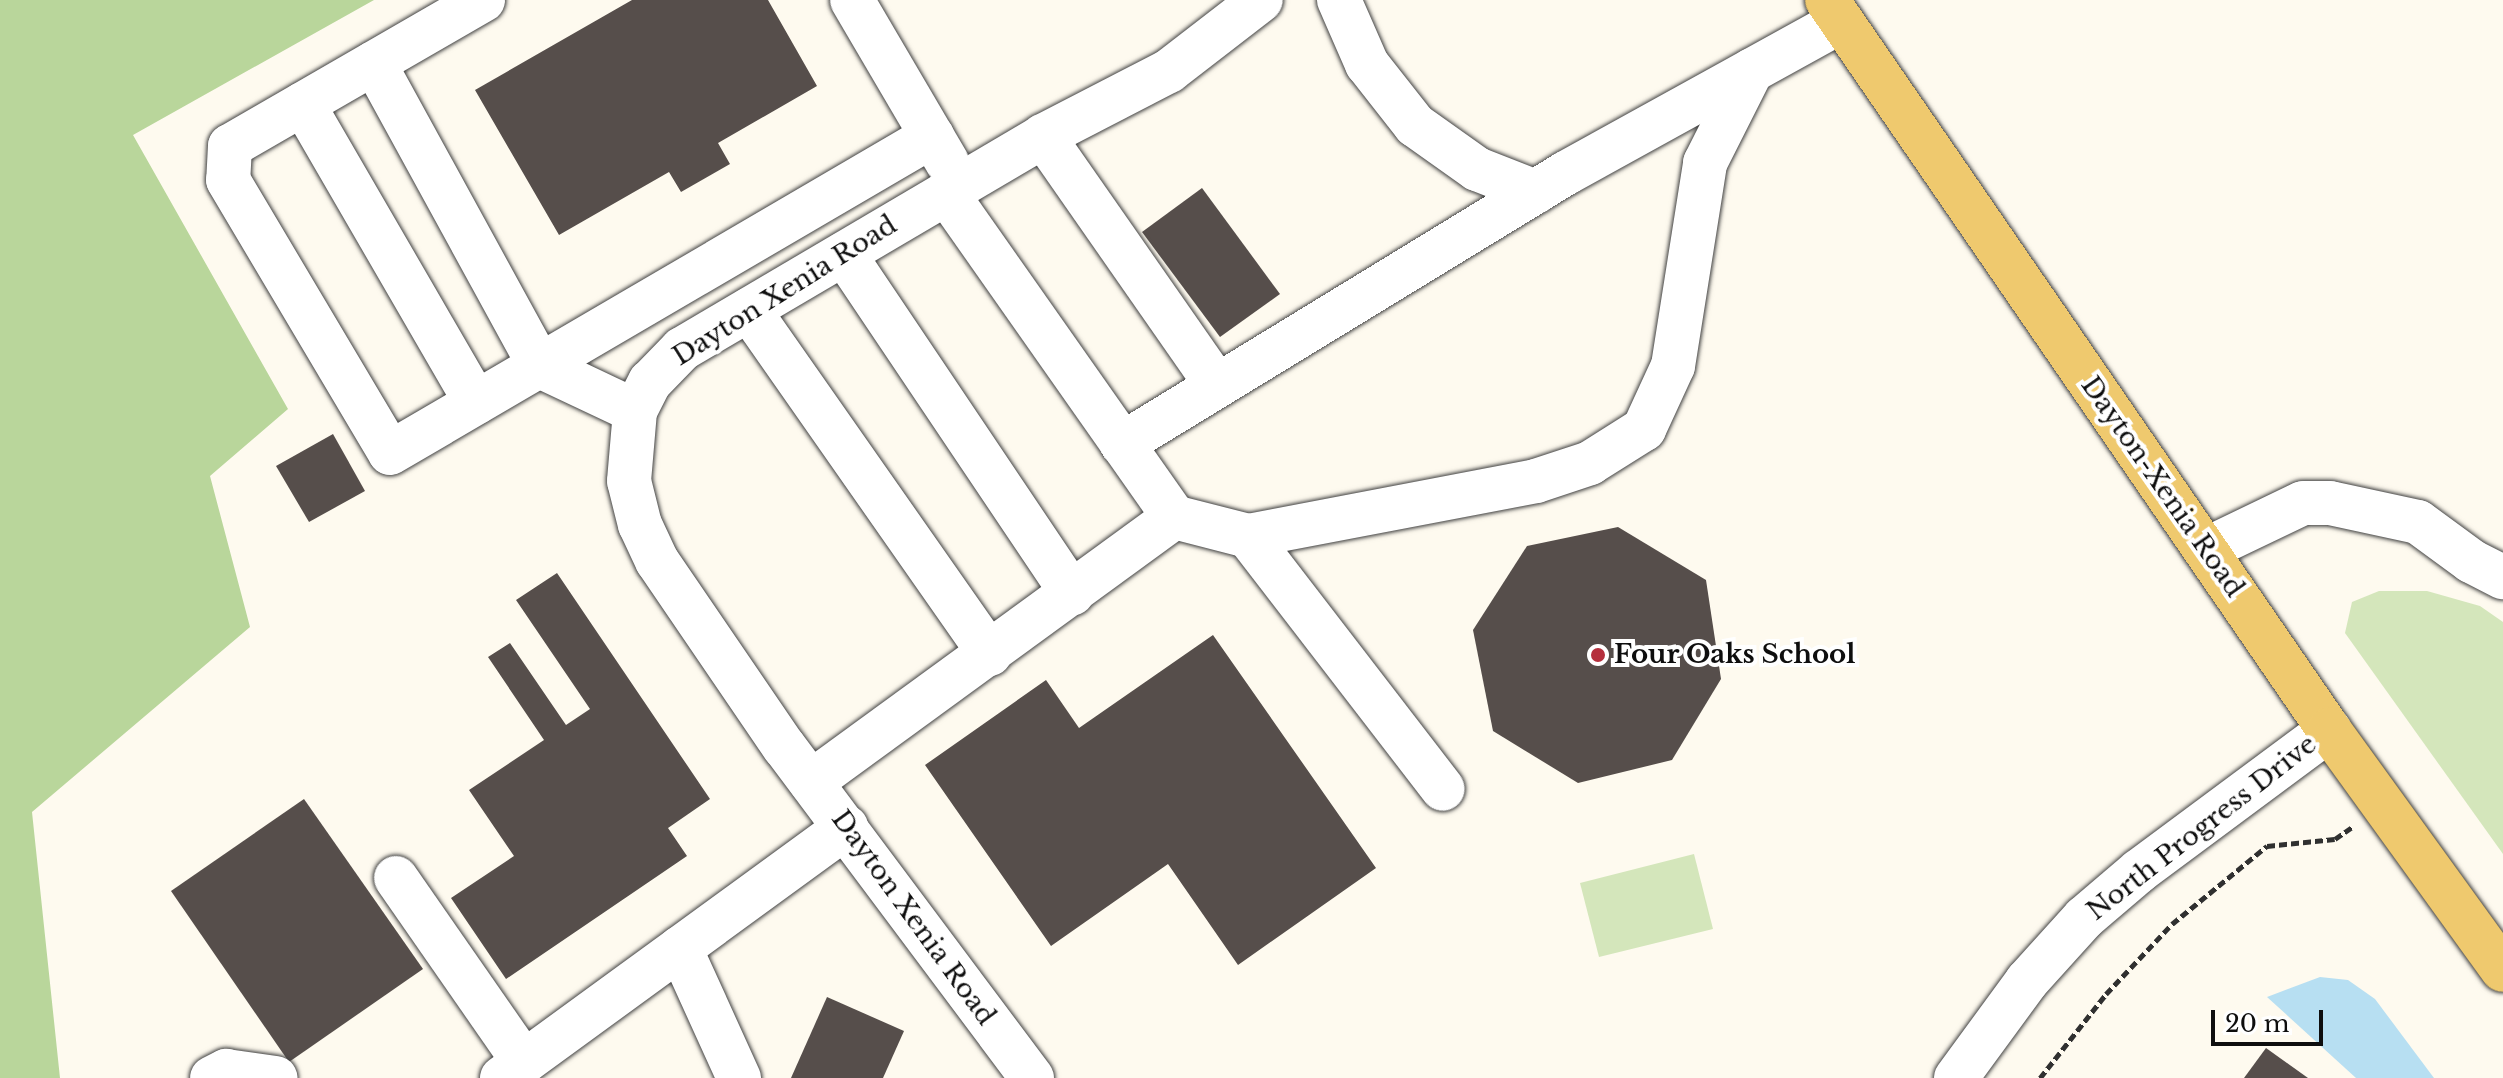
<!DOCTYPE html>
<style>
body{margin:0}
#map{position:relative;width:2503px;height:1078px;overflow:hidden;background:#fefaef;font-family:"Libre Baskerville",serif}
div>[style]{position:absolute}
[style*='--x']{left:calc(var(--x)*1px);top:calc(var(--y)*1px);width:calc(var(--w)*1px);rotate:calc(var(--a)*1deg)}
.green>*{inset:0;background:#d4e6bb}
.forest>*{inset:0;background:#b9d69b}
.water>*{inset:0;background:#b7dff2}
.building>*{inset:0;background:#564e4b}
.path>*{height:5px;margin-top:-2.5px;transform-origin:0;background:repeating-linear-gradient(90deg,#303030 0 8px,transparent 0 12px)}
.roads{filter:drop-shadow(0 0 2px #414141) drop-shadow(0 0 2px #414141)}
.minor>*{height:44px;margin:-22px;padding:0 22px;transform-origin:22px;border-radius:22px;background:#fff}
.major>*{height:44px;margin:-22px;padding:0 22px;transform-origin:22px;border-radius:22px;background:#efc96e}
.dots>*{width:22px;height:22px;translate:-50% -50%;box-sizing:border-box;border:4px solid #fff;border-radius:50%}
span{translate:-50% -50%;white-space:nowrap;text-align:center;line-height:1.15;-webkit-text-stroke:8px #fff;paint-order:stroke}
.street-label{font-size:26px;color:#0e0e0e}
.poi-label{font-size:26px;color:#0e0e0e;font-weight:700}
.left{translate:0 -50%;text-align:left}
.scale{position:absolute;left:2211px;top:1010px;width:112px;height:36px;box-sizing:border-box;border:4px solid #0e0e0e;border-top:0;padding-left:10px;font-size:24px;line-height:28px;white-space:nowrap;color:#0e0e0e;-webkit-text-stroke:6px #fff;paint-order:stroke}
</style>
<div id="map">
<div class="green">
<i style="clip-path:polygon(2379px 591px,2427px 591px,2480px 606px,2503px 622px,2503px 854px,2345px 633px,2352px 602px)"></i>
<i style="clip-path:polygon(1694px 854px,1713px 929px,1599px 957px,1580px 883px)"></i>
</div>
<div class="forest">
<i style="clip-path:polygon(0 0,374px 0,133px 135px,288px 409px,210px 476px,250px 627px,32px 812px,60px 1078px,0 1078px)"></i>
</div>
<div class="water">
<i style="clip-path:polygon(2320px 977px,2348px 980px,2375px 999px,2434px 1078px,2356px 1078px,2267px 997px)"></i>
</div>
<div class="building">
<i style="clip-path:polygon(632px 0,768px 0,817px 86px,718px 143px,730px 164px,681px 192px,669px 172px,559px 235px,475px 90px)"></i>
<i style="clip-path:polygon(1202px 188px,1280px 294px,1220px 337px,1142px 232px)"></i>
<i style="clip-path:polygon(333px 434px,365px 491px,309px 522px,276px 466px)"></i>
<i style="clip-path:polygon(1618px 527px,1706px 580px,1721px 679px,1672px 760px,1578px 783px,1493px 731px,1473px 630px,1527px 546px)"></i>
<i style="clip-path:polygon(557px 573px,710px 799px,668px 828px,687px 856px,506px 979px,451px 898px,514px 856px,469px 790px,544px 740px,488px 657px,510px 643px,566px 725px,590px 709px,516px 600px)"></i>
<i style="clip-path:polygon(1213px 635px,1376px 868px,1238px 965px,1168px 864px,1051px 946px,925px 765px,1046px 680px,1079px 728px)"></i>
<i style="clip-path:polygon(304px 799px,423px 969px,289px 1062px,171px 891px)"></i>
<i style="clip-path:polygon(827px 997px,904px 1031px,883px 1078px,791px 1078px)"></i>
<i style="clip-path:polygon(2266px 1048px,2308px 1078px,2244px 1078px)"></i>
</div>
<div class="path">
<i style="--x:2040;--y:1078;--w:107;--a:-51.8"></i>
<i style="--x:2106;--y:994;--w:96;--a:-46.7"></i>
<i style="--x:2172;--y:924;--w:123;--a:-39.4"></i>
<i style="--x:2267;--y:846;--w:68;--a:-5.9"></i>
<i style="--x:2335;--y:839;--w:21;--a:-35"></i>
</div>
<div class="roads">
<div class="minor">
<i style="--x:483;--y:0;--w:292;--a:150"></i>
<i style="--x:230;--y:146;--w:34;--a:93"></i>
<i style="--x:228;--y:180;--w:317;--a:59.3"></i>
<i style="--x:390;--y:453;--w:628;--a:-30.32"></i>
<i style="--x:852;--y:0;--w:188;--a:59.6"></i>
<i style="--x:1339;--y:0;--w:70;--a:66.4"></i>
<i style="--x:1367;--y:64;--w:78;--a:51.8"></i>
<i style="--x:1415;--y:125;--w:76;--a:35.4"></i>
<i style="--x:1477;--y:169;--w:63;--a:21.3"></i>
<i style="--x:374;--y:63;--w:345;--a:61.3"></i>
<i style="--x:540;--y:366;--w:105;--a:25.3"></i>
<i style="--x:303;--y:104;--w:345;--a:59.9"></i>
<i style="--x:1043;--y:136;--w:304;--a:55.1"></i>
<i style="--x:844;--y:254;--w:409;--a:56.1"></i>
<i style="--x:749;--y:310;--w:420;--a:55"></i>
<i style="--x:1122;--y:444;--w:520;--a:-31.4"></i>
<i style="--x:1566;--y:173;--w:314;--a:-28.9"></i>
<i style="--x:1174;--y:517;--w:76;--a:14.4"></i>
<i style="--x:1248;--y:536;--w:293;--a:-10.8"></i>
<i style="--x:1536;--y:481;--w:57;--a:-18.4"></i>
<i style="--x:1590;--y:463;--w:64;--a:-32.2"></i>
<i style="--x:1644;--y:429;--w:69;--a:-65.3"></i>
<i style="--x:1673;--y:366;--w:206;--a:-81"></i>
<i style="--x:1705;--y:163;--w:104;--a:-63.2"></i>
<i style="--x:1248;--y:536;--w:319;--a:52.4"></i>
<i style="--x:2207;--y:549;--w:106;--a:-25.6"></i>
<i style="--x:2303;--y:503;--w:27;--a:0"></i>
<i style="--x:2330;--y:503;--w:90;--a:12.2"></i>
<i style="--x:2418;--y:522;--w:66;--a:36.3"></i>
<i style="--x:2471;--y:561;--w:36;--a:27"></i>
<i style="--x:811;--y:782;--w:449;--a:-36.1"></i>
<i style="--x:1174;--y:517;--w:396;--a:-125.1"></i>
<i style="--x:396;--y:878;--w:224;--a:55.2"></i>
<i style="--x:680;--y:948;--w:143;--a:65.6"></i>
<i style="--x:212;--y:1078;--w:16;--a:-27"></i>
<i style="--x:226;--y:1071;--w:50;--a:8"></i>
<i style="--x:502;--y:1078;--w:426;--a:-36.1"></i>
<i style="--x:1032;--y:1078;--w:414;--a:-126.8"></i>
<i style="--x:784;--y:747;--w:225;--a:-124.3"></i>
<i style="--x:657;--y:561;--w:40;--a:-115"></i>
<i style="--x:640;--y:525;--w:45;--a:-104"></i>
<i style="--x:629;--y:481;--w:70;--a:-85.1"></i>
<i style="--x:635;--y:411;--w:33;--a:-63"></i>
<i style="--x:650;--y:382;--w:46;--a:-45.9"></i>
<i style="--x:682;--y:349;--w:419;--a:-30.5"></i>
<i style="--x:1043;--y:136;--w:142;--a:-27.3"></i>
<i style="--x:1169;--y:71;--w:116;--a:-37.7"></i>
<i style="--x:1956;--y:1078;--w:120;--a:-53.8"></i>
<i style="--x:2027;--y:981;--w:85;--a:-47.9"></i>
<i style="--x:2084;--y:918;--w:72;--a:-40.5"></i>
<i style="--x:2139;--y:871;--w:237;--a:-36.6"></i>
</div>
<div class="major">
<i style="--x:1827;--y:0;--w:886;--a:55.48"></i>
<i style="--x:2329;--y:730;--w:296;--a:54.1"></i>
</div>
</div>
<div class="dots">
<i style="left:1598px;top:655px;background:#b52f3c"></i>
</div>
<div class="street-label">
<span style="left:785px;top:291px;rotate:-32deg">Dayton Xenia Road</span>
<span style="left:2162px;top:487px;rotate:55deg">Dayton-Xenia Road</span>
<span style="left:2202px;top:828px;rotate:-38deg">North Progress Drive</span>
<span style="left:913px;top:918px;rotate:54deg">Dayton Xenia Road</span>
</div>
<div class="poi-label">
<span class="left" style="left:1614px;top:655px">Four Oaks School</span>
</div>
<div class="scale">20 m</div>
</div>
